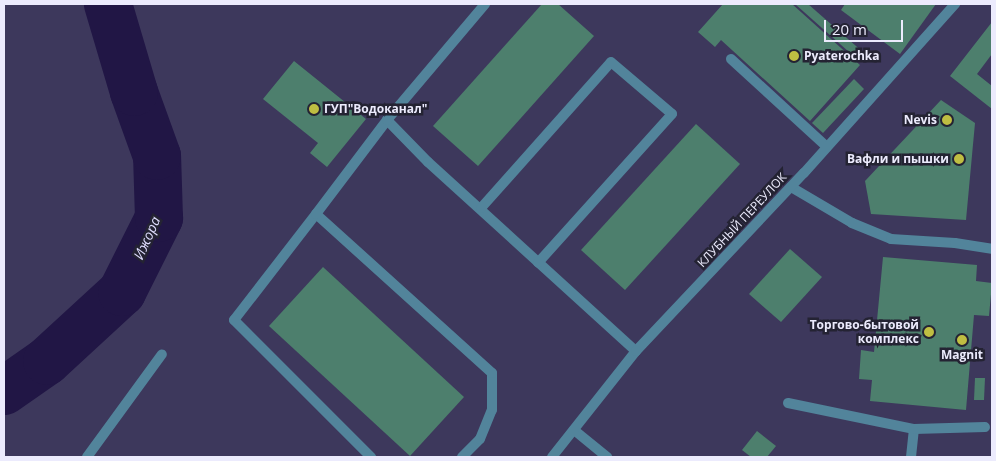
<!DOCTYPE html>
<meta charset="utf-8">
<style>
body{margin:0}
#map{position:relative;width:996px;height:461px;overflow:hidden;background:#3d385c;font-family:"Open Sans",sans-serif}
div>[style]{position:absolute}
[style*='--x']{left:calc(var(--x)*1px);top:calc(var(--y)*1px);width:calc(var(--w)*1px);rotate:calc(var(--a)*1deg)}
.river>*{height:48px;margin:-24px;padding:0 24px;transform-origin:24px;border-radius:24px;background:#211645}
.building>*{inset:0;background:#4d7f6d}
.service>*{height:10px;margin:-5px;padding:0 5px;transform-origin:5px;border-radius:5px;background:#52849b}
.minor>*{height:10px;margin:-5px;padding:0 5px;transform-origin:5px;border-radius:5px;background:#52849b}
.dots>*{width:14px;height:14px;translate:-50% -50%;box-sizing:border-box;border:2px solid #242333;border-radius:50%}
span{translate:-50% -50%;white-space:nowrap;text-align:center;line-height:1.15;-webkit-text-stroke:5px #242333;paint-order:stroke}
.poi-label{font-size:12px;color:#ecebfd;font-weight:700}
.left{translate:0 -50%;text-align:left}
.right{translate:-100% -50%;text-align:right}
.street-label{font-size:12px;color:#ecebfd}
.water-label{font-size:14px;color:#dedcfd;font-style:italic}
.frame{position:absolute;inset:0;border:5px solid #ecebfd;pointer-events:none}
.scale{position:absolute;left:824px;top:20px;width:79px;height:22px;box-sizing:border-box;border:2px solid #ecebfd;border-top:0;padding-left:6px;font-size:15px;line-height:18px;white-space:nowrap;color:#ecebfd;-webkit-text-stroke:4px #242333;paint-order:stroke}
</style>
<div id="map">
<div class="river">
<i style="--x:4;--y:391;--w:52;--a:-34.9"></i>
<i style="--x:47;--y:361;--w:102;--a:-42.6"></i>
<i style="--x:122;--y:292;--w:83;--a:-63.4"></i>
<i style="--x:159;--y:218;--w:62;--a:-91.8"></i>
<i style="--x:157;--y:156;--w:68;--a:-109.8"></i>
<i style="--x:134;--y:92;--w:92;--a:-106.5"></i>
</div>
<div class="building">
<i style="clip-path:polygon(542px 4px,558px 4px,594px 36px,478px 166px,433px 126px)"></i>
<i style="clip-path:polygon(723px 4px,792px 4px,860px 65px,810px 121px,721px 40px,715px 47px,698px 32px)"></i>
<i style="clip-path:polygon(795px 4px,808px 4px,864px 53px,858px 60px)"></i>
<i style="clip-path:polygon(845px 4px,936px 4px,900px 54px,841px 10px)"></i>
<i style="clip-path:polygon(992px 22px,992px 54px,977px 74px,992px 86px,992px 109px,950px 76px)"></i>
<i style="clip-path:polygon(294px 61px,366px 119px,327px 167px,310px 153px,318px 143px,263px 99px)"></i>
<i style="clip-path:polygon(854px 79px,864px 89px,823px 133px,812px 123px)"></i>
<i style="clip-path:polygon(941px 100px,975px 123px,966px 220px,871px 214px,865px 181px)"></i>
<i style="clip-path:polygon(696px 124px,740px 164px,625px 290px,581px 250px)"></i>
<i style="clip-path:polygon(790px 249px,822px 277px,781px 322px,749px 294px)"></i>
<i style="clip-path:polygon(883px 257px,977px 265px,976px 281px,992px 283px,989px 316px,974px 315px,966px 410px,870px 401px,872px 380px,859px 379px,861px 350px,874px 352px)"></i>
<i style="clip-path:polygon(323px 267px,464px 397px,410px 456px,269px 326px)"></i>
<i style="clip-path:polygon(975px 378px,985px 378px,984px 400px,974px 400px)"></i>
<i style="clip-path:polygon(757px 431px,776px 446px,767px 457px,751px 457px,742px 450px)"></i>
</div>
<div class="service">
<i style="--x:731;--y:59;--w:130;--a:42.5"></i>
<i style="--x:387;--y:120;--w:59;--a:45.7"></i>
<i style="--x:428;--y:162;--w:281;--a:42.3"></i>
<i style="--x:791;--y:187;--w:71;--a:30.5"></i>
<i style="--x:852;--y:223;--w:42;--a:22.3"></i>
<i style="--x:891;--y:239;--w:64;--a:3.6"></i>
<i style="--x:955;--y:243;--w:37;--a:9"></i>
<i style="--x:481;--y:208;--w:195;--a:-48.3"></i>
<i style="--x:611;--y:62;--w:80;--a:40.4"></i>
<i style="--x:672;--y:114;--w:200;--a:132"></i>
<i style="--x:316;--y:214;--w:134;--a:127.7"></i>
<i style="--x:234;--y:320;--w:194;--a:45"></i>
<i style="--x:788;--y:403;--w:129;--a:11.7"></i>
<i style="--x:574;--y:430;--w:43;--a:39.3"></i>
<i style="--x:87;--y:457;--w:127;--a:-53.9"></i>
<i style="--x:462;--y:457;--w:25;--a:-45"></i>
<i style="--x:480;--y:439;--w:31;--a:-68"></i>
<i style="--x:492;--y:410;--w:37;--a:-90"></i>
<i style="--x:492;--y:373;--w:237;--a:-137.9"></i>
<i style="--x:316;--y:214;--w:118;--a:-52.9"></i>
<i style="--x:387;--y:120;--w:152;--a:-49.8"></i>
<i style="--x:911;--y:457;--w:28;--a:-84"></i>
<i style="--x:914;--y:429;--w:71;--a:-1.6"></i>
</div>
<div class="minor">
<i style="--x:552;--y:457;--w:135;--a:-51.6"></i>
<i style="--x:636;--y:351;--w:245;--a:-46.7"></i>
<i style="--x:804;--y:173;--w:227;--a:-48.2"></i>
</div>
<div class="dots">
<i style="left:794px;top:56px;background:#bfbe42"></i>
<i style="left:314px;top:109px;background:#bfbe42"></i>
<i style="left:947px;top:120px;background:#bfbe42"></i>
<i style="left:959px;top:159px;background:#bfbe42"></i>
<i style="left:929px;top:332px;background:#bfbe42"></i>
<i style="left:962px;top:340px;background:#bfbe42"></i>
</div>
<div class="poi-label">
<span class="left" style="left:804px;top:56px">Pyaterochka</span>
<span class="left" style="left:324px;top:109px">ГУП"Водоканал"</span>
<span class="right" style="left:937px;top:120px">Nevis</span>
<span class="right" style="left:949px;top:159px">Вафли и пышки</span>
<span class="right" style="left:919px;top:332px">Торгово-бытовой<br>комплекс</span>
<span style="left:962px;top:355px">Magnit</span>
</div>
<div class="street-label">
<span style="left:742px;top:220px;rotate:-47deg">КЛУБНЫЙ ПЕРЕУЛОК</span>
</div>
<div class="water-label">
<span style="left:147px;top:238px;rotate:-66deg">Ижора</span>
</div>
<div class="frame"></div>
<div class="scale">20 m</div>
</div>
